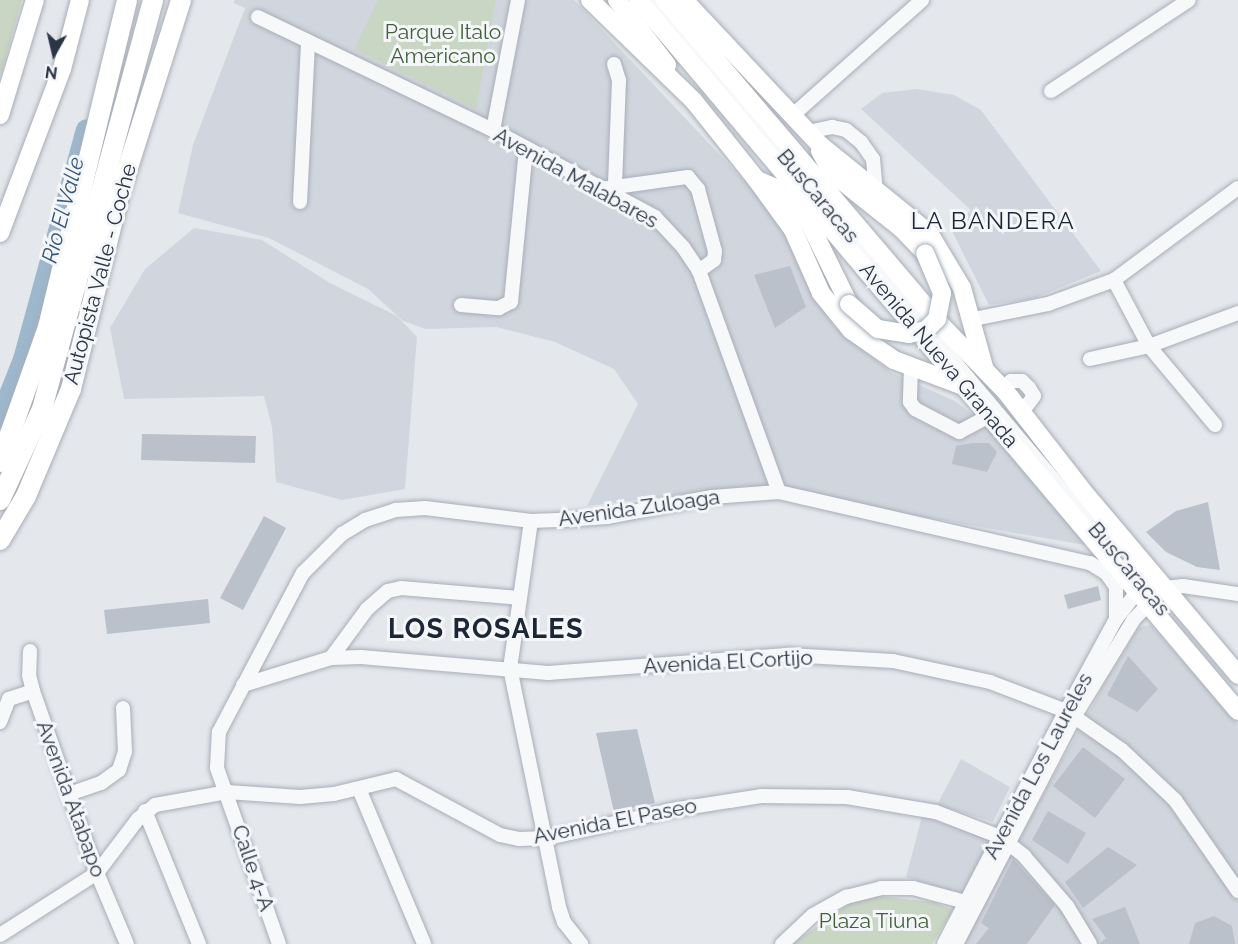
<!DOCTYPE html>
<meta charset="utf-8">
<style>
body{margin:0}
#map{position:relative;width:1238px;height:944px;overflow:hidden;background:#e4e7ec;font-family:Raleway,sans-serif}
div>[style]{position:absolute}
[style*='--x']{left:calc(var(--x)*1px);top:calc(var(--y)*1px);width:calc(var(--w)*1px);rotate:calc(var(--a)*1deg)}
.built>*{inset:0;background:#d1d6de}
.green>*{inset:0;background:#cad6c4}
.river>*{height:21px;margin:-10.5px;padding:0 10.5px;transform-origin:10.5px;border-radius:10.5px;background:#9db7cd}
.building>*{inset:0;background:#bac1ca}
.roads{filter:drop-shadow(0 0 2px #a8aeb7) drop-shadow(0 0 2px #a8aeb7)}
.minor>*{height:14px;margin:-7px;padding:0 7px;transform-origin:7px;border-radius:7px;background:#f7f8fa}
.major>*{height:18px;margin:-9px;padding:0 9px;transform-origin:9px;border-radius:9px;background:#fff}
.highway>*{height:20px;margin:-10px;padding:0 10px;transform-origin:10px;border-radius:10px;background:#fff}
.bridges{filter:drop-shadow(0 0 2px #a2acb8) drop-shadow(0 0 2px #a2acb8)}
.major-bridge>*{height:18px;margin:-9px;padding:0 9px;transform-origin:9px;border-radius:9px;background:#fff}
span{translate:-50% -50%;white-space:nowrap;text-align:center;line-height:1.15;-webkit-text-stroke:6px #f4f6f9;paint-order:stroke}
.park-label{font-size:21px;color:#416237}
.street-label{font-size:21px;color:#2a3545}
.water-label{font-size:22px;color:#32577c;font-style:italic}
.quarter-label{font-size:24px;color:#1c2636;letter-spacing:1.5px}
.district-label{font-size:27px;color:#1c2636;font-weight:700;letter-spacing:1.5px}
.north{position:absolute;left:24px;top:24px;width:60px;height:60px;-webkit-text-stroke:4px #f4f6f9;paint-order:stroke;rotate:188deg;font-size:16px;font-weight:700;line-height:24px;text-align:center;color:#2a3545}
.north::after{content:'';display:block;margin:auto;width:21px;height:27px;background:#2a3545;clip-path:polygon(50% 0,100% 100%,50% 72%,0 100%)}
</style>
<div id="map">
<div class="built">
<i style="clip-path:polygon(235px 0,574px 0,780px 219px,833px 325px,892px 373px,955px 401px,982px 422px,1010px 450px,1090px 546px,747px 486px,587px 506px,638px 404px,614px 369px,555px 342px,496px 327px,426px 329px,403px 321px,368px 289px,269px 238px,178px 213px,193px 145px,245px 8px,233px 3px)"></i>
<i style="clip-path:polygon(917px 89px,954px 95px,981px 110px,1101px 271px,1035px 298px,989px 305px,952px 231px,971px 210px,861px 109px,882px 93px)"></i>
<i style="clip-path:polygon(194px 228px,262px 240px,330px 283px,397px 316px,417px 337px,405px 489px,342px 500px,276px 482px,272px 427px,264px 396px,124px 399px,110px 328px,145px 269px)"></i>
<i style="clip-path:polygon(1151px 625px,1238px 724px,1238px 944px,960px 944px,1109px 676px,1139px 627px)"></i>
<i style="clip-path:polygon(961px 759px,1010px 787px,993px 822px,937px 805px)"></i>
<i style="clip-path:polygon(922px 816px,992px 840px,963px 896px,906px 877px)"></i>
</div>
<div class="green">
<i style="clip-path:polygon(0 0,22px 0,0 77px)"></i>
<i style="clip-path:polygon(378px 0,496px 0,476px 109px,354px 49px)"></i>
<i style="clip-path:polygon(877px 896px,933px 902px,953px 910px,932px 944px,792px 944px,853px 901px)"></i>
</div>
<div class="river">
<i style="--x:0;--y:417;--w:62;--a:-68.4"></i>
<i style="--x:23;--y:359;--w:238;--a:-74.7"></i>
</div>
<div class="building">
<i style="clip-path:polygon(790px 266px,806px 307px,775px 328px,754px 275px)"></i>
<i style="clip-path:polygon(142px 434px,256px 436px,255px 463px,141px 460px)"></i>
<i style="clip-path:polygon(972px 443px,989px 443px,997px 452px,987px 472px,952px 464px,956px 446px)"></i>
<i style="clip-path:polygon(1208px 502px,1220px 570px,1197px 567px,1166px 552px,1146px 532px,1176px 511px)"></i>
<i style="clip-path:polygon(264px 516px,286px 528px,243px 610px,220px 598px)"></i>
<i style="clip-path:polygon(1098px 586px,1101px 600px,1068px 609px,1064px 595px)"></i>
<i style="clip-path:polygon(208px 599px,210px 623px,107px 634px,104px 610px)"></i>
<i style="clip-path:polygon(1128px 656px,1158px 689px,1137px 712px,1107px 695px)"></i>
<i style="clip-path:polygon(637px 729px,655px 803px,614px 812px,596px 733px)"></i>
<i style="clip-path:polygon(1083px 747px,1125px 779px,1095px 818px,1053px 786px)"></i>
<i style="clip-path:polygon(1048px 811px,1086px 833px,1068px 864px,1032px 840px)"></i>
<i style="clip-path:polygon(1108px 847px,1137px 865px,1083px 908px,1065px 882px)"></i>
<i style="clip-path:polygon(1013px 859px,1055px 905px,1027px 944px,976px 944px,989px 928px,981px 923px)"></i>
<i style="clip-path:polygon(1125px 907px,1140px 944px,1099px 944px,1106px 938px,1092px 919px)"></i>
<i style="clip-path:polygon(1214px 916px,1232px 926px,1235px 944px,1189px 944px,1195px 923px)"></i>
</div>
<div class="roads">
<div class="minor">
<i style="--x:650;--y:0;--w:688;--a:49.9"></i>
<i style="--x:258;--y:17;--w:261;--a:25.7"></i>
<i style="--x:493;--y:130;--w:184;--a:28.2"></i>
<i style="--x:655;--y:217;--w:41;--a:47"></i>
<i style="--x:683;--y:247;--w:29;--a:56"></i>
<i style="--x:699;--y:271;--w:235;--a:70.1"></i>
<i style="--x:614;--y:64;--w:17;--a:73"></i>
<i style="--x:619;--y:80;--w:106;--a:92.2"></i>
<i style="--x:1051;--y:91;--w:165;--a:-33.4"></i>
<i style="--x:793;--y:115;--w:173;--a:-41.7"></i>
<i style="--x:493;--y:130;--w:132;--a:-79.1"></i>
<i style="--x:808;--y:132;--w:25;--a:-12"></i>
<i style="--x:832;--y:127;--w:14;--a:12"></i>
<i style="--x:846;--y:130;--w:19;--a:39"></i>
<i style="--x:861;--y:142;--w:21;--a:55"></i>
<i style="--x:873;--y:159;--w:33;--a:85"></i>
<i style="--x:601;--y:189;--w:88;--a:-7.9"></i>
<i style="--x:688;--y:177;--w:16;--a:50"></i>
<i style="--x:698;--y:189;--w:64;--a:74.7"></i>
<i style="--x:715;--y:251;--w:9;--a:96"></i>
<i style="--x:714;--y:260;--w:19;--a:144"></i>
<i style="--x:300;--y:202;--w:160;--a:-87.1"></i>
<i style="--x:1114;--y:280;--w:75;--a:62.1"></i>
<i style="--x:1149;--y:346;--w:103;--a:50.1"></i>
<i style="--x:461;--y:305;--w:38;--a:5"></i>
<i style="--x:499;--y:308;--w:13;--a:-27"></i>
<i style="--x:511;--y:302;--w:155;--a:-84.4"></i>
<i style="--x:974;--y:319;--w:76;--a:-11.5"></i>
<i style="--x:1048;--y:304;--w:70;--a:-20"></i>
<i style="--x:1114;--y:280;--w:154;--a:-36.6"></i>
<i style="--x:1090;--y:359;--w:60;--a:-12.4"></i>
<i style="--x:1149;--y:346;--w:95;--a:-20.3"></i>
<i style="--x:911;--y:368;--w:34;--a:92"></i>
<i style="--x:910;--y:402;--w:9;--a:54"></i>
<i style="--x:915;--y:409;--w:50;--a:27.6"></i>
<i style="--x:959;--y:432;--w:34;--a:-28"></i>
<i style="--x:1003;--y:388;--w:11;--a:-41"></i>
<i style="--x:1011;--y:381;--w:11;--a:0"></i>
<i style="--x:1022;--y:381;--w:10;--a:45"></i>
<i style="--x:1029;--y:388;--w:9;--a:58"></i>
<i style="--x:1034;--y:396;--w:20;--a:127"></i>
<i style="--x:531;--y:521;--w:148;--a:98.1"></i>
<i style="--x:510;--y:668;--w:244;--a:78.4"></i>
<i style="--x:559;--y:907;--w:16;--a:72"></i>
<i style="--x:564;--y:922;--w:28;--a:52"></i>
<i style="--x:30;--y:651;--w:24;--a:92"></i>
<i style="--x:29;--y:675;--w:16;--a:76"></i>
<i style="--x:33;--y:691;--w:193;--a:70.6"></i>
<i style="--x:97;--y:873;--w:77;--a:67.1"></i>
<i style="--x:331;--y:658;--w:61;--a:-53.7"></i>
<i style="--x:367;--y:609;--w:28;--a:-41"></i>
<i style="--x:388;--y:591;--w:13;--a:-13"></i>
<i style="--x:401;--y:588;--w:118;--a:4.8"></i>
<i style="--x:243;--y:685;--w:92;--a:-17.1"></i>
<i style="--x:331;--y:658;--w:30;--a:-2"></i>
<i style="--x:361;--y:657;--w:188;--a:4.9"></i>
<i style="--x:548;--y:673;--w:242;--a:-4.3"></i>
<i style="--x:789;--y:655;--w:104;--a:3.3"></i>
<i style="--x:893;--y:661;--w:99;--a:12.2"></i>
<i style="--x:990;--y:682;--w:81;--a:20.9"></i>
<i style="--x:1066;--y:711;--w:68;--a:34.9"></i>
<i style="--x:1122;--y:750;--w:73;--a:43.3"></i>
<i style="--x:1175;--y:800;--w:111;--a:55.3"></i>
<i style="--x:0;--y:722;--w:25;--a:-69"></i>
<i style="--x:9;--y:699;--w:25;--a:-18"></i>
<i style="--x:359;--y:789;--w:168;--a:67.2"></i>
<i style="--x:69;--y:794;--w:34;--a:-19"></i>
<i style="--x:101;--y:783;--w:22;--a:-36"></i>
<i style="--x:119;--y:770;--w:19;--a:-72"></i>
<i style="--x:125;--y:752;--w:44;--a:-92.6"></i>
<i style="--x:145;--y:811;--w:144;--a:67.9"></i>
<i style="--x:0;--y:935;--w:115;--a:-32.6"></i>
<i style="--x:97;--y:873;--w:68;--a:-52.8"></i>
<i style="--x:138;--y:819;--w:22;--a:-39"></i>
<i style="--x:155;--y:805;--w:73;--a:-10.2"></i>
<i style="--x:227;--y:792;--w:73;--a:3.9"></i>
<i style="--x:300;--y:797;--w:34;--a:-5"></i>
<i style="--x:334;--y:794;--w:64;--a:-13.6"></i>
<i style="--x:396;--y:779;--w:118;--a:28.3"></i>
<i style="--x:500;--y:835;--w:19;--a:12"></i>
<i style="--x:519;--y:839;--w:29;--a:-2"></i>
<i style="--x:548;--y:838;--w:127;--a:-12.7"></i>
<i style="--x:672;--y:810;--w:90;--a:-8.9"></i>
<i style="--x:761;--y:796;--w:86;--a:0.7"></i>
<i style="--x:847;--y:797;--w:90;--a:9.6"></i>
<i style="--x:936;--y:812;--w:69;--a:21.3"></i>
<i style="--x:1000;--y:837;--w:31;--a:38"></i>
<i style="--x:1024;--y:856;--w:66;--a:49.3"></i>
<i style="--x:1067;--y:906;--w:44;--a:58.8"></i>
<i style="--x:279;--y:944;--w:187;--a:-109.4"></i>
<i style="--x:217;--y:768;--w:36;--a:-87"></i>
<i style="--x:219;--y:732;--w:180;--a:-62.2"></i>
<i style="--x:303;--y:573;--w:55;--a:-45"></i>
<i style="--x:342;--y:534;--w:27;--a:-31"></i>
<i style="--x:365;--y:520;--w:32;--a:-18"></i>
<i style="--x:395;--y:510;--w:30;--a:-4"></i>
<i style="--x:425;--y:508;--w:107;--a:7"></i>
<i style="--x:531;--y:521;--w:33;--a:-2"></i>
<i style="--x:564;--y:520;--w:43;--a:-4"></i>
<i style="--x:607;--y:517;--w:107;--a:-10.8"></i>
<i style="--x:712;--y:497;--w:67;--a:-4.3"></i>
<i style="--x:779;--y:492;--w:319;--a:12.9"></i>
<i style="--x:1090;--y:563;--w:19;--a:32"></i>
<i style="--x:1106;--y:573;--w:17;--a:54"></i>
<i style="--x:1116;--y:587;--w:32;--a:90"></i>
<i style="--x:782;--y:944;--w:42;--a:-43.1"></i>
<i style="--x:813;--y:915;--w:38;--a:-29"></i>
<i style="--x:846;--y:897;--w:36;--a:-14"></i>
<i style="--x:881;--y:888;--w:32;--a:0"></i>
<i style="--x:913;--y:888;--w:62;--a:14.9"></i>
<i style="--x:944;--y:944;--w:263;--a:-62.4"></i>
<i style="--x:1066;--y:711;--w:105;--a:-61.5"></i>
<i style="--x:1116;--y:619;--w:36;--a:-52"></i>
<i style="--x:1138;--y:591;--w:45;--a:-6.3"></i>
<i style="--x:1183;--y:586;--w:56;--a:8.3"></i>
<i style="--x:956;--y:944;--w:256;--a:-62.5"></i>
<i style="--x:1074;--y:717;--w:115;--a:-58.5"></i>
<i style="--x:1134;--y:619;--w:29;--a:-46"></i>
</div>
<div class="major">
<i style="--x:590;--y:0;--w:144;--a:44.2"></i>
<i style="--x:693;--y:100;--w:101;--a:51.4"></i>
<i style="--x:756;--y:179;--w:63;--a:54"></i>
<i style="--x:793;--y:230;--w:69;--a:66"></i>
<i style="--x:821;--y:293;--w:48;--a:51"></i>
<i style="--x:851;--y:330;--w:52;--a:34.9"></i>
<i style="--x:894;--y:360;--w:77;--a:20.6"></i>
<i style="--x:617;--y:0;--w:82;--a:52.4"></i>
<i style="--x:638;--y:0;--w:930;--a:49.84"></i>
<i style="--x:665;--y:0;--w:433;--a:49.6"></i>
<i style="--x:946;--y:330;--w:86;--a:45.9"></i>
<i style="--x:1006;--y:392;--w:132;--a:52.1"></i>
<i style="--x:1087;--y:496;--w:234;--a:49.8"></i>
<i style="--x:684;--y:0;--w:197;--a:46.8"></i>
<i style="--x:819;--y:144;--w:141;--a:39"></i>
<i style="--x:929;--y:233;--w:64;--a:59"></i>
<i style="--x:962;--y:288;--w:82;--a:74.4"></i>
<i style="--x:0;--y:115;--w:120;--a:-73.1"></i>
<i style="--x:820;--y:151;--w:26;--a:61"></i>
<i style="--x:833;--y:174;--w:87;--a:38.5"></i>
<i style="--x:901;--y:228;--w:35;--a:46"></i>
<i style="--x:757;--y:180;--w:26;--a:23"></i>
<i style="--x:781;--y:190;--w:34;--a:52"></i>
<i style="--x:800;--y:204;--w:111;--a:63.9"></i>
<i style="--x:0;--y:233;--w:175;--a:-69.3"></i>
<i style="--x:62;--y:69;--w:71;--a:-75.4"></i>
</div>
<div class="highway">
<i style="--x:0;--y:462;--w:143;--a:-70.4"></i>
<i style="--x:48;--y:327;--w:336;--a:-76.4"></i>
<i style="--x:0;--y:500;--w:100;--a:-65.2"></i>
<i style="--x:42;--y:409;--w:424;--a:-74.8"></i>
<i style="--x:0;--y:540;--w:51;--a:-59.4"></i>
<i style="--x:26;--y:496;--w:116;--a:-67.2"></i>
<i style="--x:71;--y:389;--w:196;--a:-76.1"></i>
<i style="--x:118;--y:199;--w:209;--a:-72.4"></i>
</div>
</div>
<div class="bridges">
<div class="major-bridge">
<i style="--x:849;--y:304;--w:38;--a:41"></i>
<i style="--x:878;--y:329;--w:31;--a:9"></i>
<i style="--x:909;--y:334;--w:17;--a:-13"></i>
<i style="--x:926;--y:330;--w:16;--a:-45"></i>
<i style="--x:937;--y:319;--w:26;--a:-79"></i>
<i style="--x:942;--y:293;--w:43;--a:-113"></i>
</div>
</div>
<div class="park-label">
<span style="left:443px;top:44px">Parque Italo<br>Americano</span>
<span style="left:874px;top:921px">Plaza Tiuna</span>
</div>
<div class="street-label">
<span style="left:576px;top:178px;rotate:29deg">Avenida Malabares</span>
<span style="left:818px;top:196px;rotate:50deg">BusCaracas</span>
<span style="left:100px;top:274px;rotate:-75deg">Autopista Valle - Coche</span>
<span style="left:939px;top:355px;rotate:50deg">Avenida Nueva Granada</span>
<span style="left:639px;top:508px;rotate:-8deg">Avenida Zuloaga</span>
<span style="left:1129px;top:569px;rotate:50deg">BusCaracas</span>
<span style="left:728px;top:662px;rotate:-3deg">Avenida El Cortijo</span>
<span style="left:1038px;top:766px;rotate:-62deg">Avenida Los Laureles</span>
<span style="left:71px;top:799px;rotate:70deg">Avenida Atabapo</span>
<span style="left:615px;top:821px;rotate:-11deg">Avenida El Paseo</span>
<span style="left:253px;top:868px;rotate:71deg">Calle 4-A</span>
</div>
<div class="water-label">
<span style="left:63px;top:210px;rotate:-75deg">Río El Valle</span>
</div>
<div class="quarter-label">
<span style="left:993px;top:221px">LA BANDERA</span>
</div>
<div class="district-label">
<span style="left:486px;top:629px">LOS ROSALES</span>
</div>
<div class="north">N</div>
</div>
